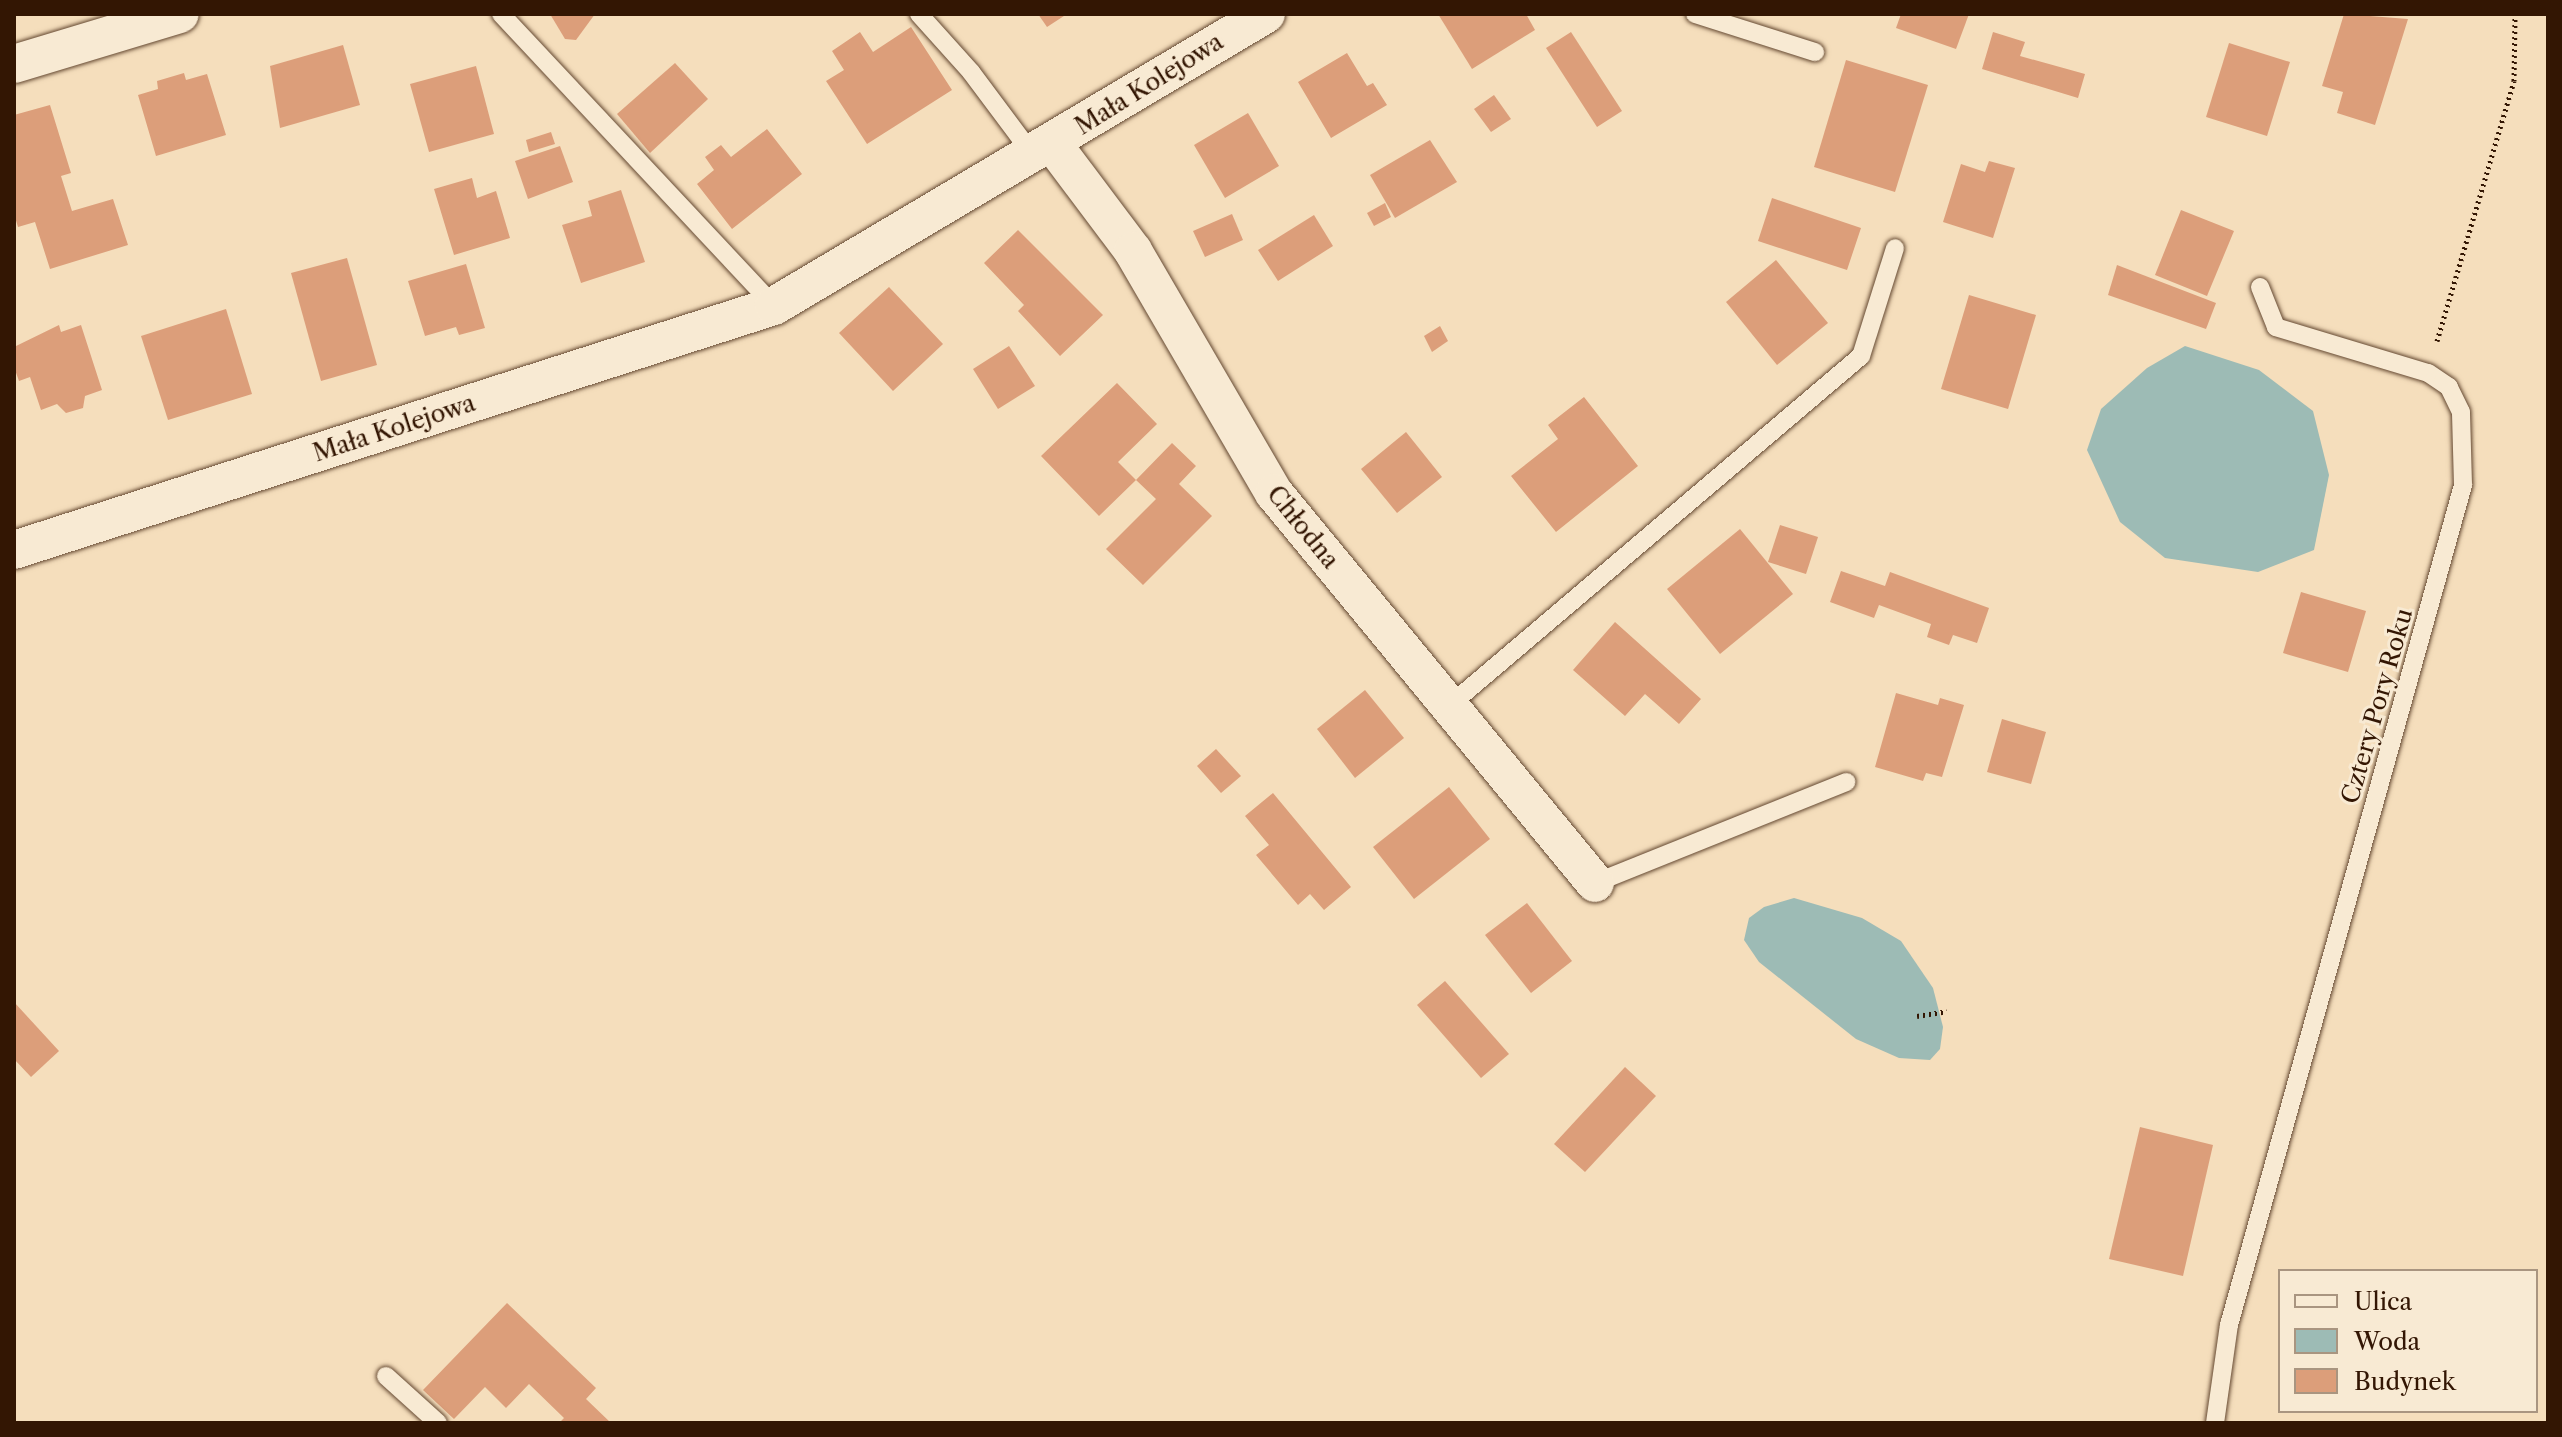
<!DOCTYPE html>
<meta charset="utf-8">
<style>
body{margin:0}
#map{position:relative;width:2562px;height:1437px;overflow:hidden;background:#f5debc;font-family:"Libre Caslon Text",serif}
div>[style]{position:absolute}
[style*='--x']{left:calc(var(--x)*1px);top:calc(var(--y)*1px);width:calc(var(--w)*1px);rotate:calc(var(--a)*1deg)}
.water>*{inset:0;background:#9dbbb5}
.building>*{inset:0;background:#dc9e7a}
.path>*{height:5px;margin-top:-2.5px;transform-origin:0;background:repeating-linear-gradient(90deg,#331603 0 2px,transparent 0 6px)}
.roads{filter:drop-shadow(0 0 2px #644831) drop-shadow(0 0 2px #644831)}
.service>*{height:18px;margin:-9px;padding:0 9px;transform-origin:9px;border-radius:9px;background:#f8ead3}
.minor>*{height:38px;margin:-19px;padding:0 19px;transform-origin:19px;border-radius:19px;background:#f8ead3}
span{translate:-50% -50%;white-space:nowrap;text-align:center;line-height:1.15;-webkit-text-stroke:6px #f8ead3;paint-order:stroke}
.street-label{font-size:24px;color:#331603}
.frame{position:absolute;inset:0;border:16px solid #331603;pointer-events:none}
.legend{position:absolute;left:2278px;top:1269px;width:260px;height:144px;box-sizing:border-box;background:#f8ead3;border:2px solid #a99580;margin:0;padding:10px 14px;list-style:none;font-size:24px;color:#331603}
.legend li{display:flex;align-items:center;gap:16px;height:40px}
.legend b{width:40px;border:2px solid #a99580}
</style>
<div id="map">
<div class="water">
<i style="clip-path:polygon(2185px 346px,2259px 370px,2313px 411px,2329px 475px,2314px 550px,2258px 572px,2165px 558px,2120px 522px,2087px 450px,2101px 409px,2147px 368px)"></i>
<i style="clip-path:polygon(1794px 898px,1862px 918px,1901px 941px,1933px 988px,1943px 1027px,1940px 1049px,1930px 1060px,1899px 1058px,1856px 1039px,1759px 962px,1744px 940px,1749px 918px,1764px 907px)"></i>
</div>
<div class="building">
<i style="clip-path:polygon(550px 14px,595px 14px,576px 40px,565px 39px)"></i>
<i style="clip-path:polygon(1038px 14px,1067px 14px,1047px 27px)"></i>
<i style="clip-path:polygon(1438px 14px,1526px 14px,1535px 30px,1472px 69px)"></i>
<i style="clip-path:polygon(1901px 14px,1969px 14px,1956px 49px,1896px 28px)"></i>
<i style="clip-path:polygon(2344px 14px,2408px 19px,2375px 125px,2337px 113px,2343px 92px,2322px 86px)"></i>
<i style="clip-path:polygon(911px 27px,952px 90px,867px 144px,826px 81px,844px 70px,832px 51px,860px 32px,873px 52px)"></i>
<i style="clip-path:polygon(1571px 32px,1622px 111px,1597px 127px,1546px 48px)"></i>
<i style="clip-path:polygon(1993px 32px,2025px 42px,2020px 56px,2085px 74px,2078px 98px,1982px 69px)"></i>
<i style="clip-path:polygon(2229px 43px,2290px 62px,2267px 136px,2206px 117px)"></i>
<i style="clip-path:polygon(343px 45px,360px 105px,280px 128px,270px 66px)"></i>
<i style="clip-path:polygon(1347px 53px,1367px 86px,1373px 83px,1387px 105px,1331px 138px,1298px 82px)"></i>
<i style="clip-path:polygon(1846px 60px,1928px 85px,1895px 192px,1814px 167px)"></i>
<i style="clip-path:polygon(675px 63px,708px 99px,650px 153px,617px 114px)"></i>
<i style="clip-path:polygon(476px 66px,494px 134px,429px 152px,410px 84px)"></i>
<i style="clip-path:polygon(184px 73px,186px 80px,207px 74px,226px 135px,156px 156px,138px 95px,158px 89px,157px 81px)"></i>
<i style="clip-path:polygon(1494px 95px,1511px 119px,1491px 132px,1474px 109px)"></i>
<i style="clip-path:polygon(50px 105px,71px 173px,61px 176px,72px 211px,113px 199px,128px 245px,50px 269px,35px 222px,18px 227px,14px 214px,14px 115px)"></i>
<i style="clip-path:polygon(1248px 113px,1279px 166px,1225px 198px,1194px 145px)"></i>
<i style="clip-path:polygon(767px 129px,802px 174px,732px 229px,697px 184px,714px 170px,705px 157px,721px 145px,731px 157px)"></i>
<i style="clip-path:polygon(551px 132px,555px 144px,529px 152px,526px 140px)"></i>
<i style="clip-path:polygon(1430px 140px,1457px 182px,1395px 218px,1370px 175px)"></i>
<i style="clip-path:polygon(560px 146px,573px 182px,528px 199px,515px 161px)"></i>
<i style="clip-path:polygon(1989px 161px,2015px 168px,1993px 238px,1943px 222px,1961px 164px,1985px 172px)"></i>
<i style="clip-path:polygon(472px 178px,477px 198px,496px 191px,510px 238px,454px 255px,434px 189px)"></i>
<i style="clip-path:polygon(621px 190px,645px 262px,581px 283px,562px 225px,592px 216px,588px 201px)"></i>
<i style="clip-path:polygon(1772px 198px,1861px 228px,1847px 270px,1758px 241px)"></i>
<i style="clip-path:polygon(1385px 203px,1391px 217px,1374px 226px,1367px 213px)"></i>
<i style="clip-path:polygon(2181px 210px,2234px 231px,2207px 296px,2155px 275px)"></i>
<i style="clip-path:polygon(1232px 214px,1243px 240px,1205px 257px,1193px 231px)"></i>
<i style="clip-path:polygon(1314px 215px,1333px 246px,1278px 281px,1258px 250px)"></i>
<i style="clip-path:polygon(1018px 230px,1103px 315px,1060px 356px,1018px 311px,1024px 305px,984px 263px)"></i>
<i style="clip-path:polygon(347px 258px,377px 365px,321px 381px,291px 273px)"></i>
<i style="clip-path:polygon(1776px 260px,1828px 323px,1777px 365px,1726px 302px)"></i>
<i style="clip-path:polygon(466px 264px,485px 328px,459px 335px,456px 327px,425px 336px,408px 281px)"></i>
<i style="clip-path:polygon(2117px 265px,2216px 303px,2206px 329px,2108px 295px)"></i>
<i style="clip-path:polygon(889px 287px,943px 344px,893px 391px,839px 333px)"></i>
<i style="clip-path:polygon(1969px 295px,2036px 315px,2008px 409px,1941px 389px)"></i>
<i style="clip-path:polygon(226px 309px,252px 394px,168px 420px,141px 336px)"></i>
<i style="clip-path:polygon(59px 325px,61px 332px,81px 325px,102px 390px,85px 396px,83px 408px,66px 413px,57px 404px,41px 410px,30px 377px,19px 381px,14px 367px,14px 347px)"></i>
<i style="clip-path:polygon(1440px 326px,1448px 341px,1432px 352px,1424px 336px)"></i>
<i style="clip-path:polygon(1009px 346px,1035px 386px,998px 409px,973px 369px)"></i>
<i style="clip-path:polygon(1117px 383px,1157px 424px,1118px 462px,1136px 480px,1099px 516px,1041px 456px)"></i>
<i style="clip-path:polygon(1584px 397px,1638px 466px,1556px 532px,1511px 476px,1558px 439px,1548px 425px)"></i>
<i style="clip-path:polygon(1406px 432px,1442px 477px,1397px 513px,1361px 469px)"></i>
<i style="clip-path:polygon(1172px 443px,1196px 466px,1179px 484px,1212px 516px,1143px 585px,1106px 549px,1156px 499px,1136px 480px)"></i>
<i style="clip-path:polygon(1780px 525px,1818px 537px,1806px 574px,1768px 562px)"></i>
<i style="clip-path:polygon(1740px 529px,1793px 594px,1720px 654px,1667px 589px)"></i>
<i style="clip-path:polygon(1841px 571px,1885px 586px,1890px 572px,1989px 608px,1977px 643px,1953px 635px,1949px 645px,1927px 637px,1931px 624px,1879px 605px,1874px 618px,1830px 602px)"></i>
<i style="clip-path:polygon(2301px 592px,2366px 611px,2348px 672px,2283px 653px)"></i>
<i style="clip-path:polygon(1615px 622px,1701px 699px,1679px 724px,1645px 694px,1625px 716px,1573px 670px)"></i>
<i style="clip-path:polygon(1365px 690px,1404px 738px,1355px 778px,1317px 729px)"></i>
<i style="clip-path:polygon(1896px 693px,1938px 705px,1940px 698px,1964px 705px,1942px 777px,1926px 773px,1923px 781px,1875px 767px)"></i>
<i style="clip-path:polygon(2002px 719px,2046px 732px,2031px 784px,1987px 772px)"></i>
<i style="clip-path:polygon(1216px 749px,1241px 776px,1221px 793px,1197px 766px)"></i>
<i style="clip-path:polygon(1449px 787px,1490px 839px,1414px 899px,1373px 847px)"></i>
<i style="clip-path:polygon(1273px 793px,1351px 887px,1324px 910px,1310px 894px,1298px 905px,1256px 855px,1269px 845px,1245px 816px)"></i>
<i style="clip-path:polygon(1527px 903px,1572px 961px,1531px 993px,1485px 935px)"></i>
<i style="clip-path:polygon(1445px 981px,1509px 1054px,1481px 1078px,1417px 1005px)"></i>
<i style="clip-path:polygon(14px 1002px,59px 1051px,31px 1077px,14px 1059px)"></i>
<i style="clip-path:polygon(1625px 1067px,1656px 1096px,1585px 1172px,1554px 1144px)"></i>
<i style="clip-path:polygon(2140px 1127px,2213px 1145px,2183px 1276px,2109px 1259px)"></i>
<i style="clip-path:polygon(507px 1303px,596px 1388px,586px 1399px,611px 1423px,559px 1423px,564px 1418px,529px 1384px,506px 1408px,485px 1387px,454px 1419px,423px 1390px)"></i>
</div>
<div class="path">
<i style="--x:2437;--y:341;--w:271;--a:-73.5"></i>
<i style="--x:2514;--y:81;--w:67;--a:-89.1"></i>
<i style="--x:1917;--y:1016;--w:30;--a:-9"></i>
</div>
<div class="roads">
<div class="service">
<i style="--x:501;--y:14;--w:400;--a:46.9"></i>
<i style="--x:919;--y:14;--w:78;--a:48.1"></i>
<i style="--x:971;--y:72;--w:104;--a:53.2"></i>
<i style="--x:1695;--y:14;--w:126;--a:17.6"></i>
<i style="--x:1450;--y:705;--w:539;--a:-40.34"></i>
<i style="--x:1861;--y:356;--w:113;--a:-72.5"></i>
<i style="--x:1595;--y:883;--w:271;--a:-21.9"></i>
<i style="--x:386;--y:1376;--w:70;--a:42.1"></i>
<i style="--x:2215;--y:1423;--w:99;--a:-81.9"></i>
<i style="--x:2229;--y:1325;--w:872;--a:-74.43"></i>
<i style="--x:2463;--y:485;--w:73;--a:-91.6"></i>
<i style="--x:2461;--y:412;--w:28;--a:-116"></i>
<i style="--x:2449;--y:387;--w:25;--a:-146"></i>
<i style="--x:2428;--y:373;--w:159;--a:-163.2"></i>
<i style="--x:2276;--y:327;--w:43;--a:-111.8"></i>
</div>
<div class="minor">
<i style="--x:14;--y:64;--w:173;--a:-16.8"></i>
<i style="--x:1052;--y:143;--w:135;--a:53.1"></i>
<i style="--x:1133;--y:251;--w:280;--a:59.8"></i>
<i style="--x:1274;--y:493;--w:505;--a:50.54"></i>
<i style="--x:14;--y:550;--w:798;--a:-17.8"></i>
<i style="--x:774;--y:306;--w:572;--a:-30.69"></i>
</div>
</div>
<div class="street-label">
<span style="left:1149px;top:84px;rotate:-32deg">Mała Kolejowa</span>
<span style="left:394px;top:428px;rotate:-18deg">Mała Kolejowa</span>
<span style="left:1303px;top:527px;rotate:51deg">Chłodna</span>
<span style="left:2377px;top:706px;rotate:-74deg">Cztery Pory Roku</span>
</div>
<div class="frame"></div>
<ul class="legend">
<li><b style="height:10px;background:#f8ead3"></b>Ulica</li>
<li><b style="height:22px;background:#9dbbb5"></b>Woda</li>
<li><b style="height:22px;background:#dc9e7a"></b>Budynek</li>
</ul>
</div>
